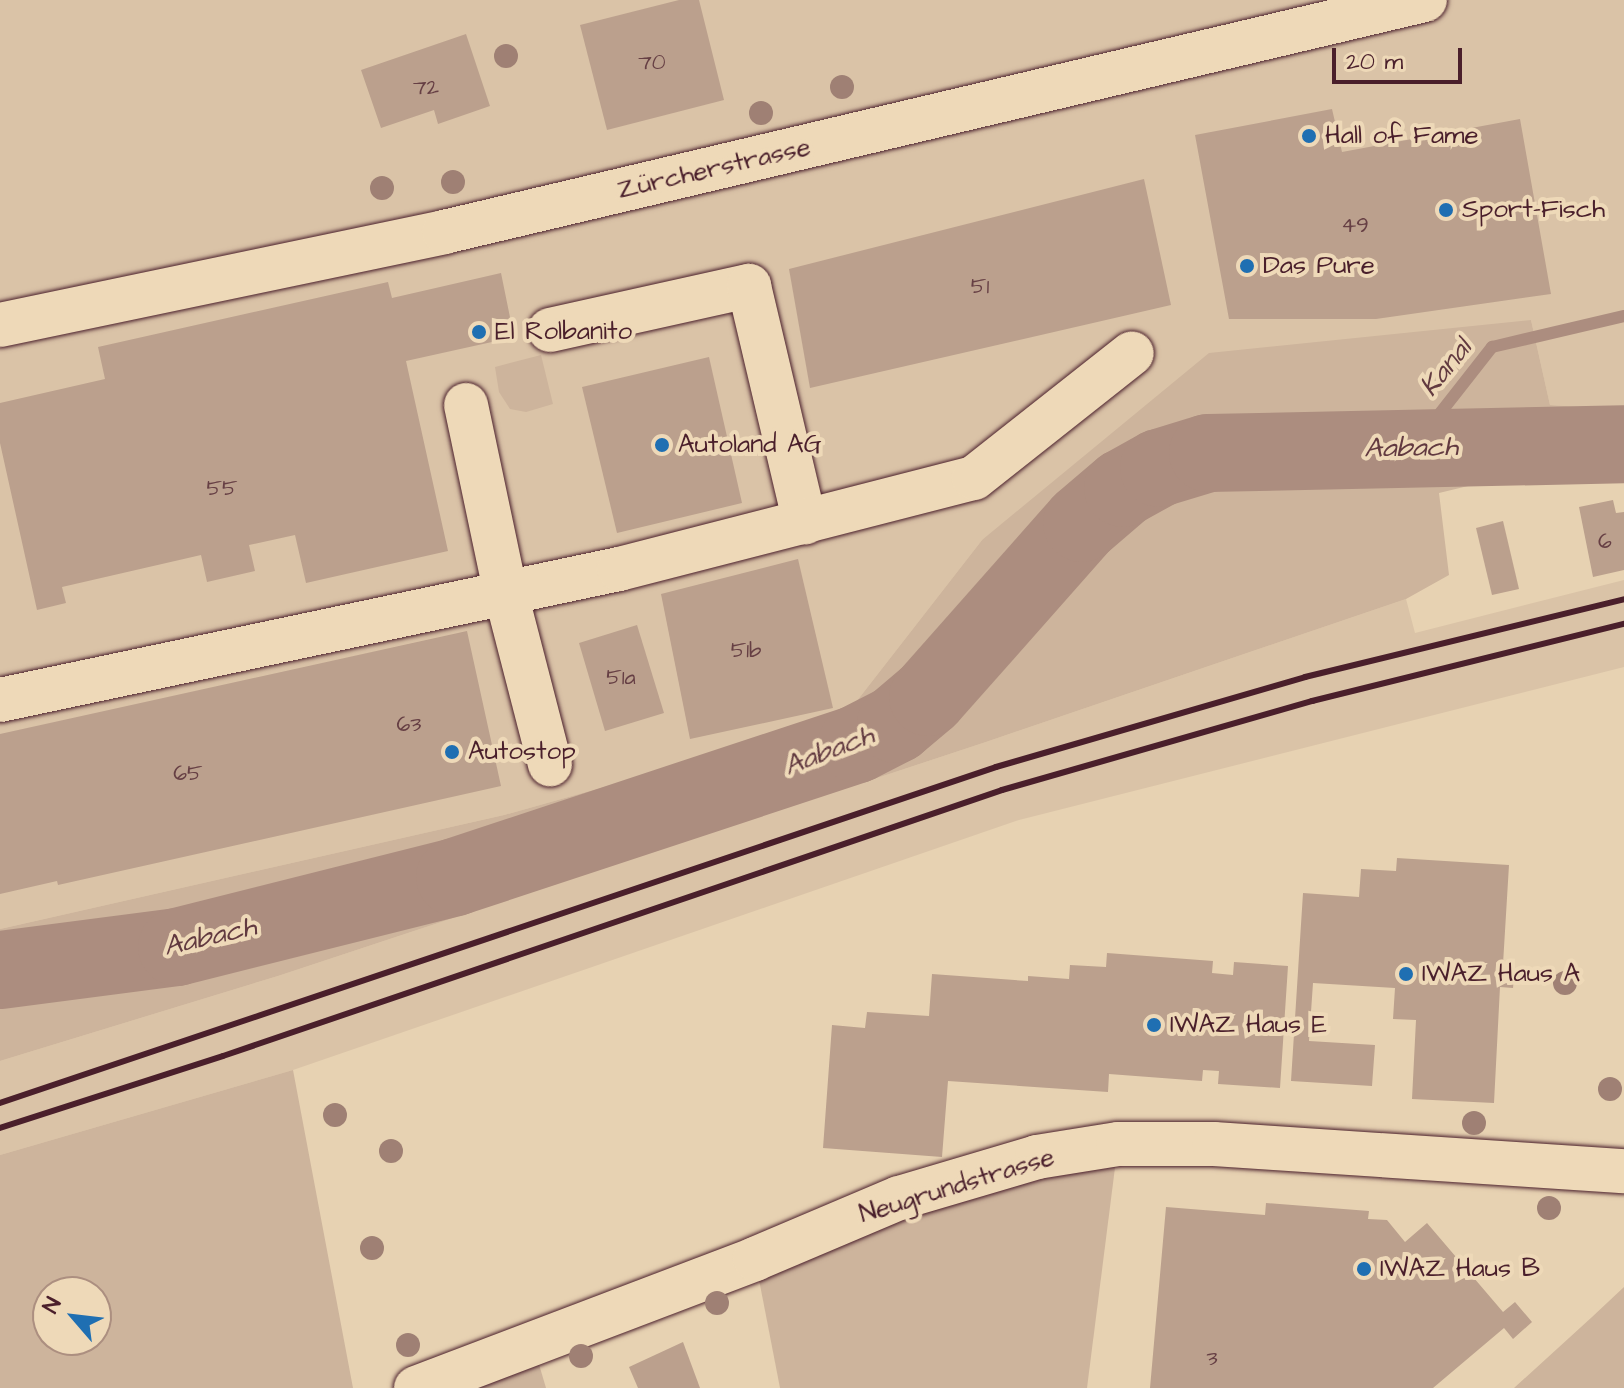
<!DOCTYPE html>
<meta charset="utf-8">
<style>
body{margin:0}
#map{position:relative;width:1624px;height:1388px;overflow:hidden;background:#e7d2b2;font-family:"Architects Daughter",sans-serif}
div>[style]{position:absolute}
[style*='--x']{left:calc(var(--x)*1px);top:calc(var(--y)*1px);width:calc(var(--w)*1px);rotate:calc(var(--a)*1deg)}
.built>*{inset:0;background:#dac3a7}
.green>*{inset:0;background:#cdb49c}
.stream>*{height:12px;margin:-6px;padding:0 6px;transform-origin:6px;border-radius:6px;background:#ac8d7f}
.river>*{height:78px;margin:-39px;padding:0 39px;transform-origin:39px;border-radius:39px;background:#ac8d7f}
.building>*{inset:0;background:#bba08d}
.roads{filter:drop-shadow(0 0 2px #4a1f2b) drop-shadow(0 0 2px #4a1f2b)}
.minor>*{height:44px;margin:-22px;padding:0 22px;transform-origin:22px;border-radius:22px;background:#eed9b8}
.major>*{height:44px;margin:-22px;padding:0 22px;transform-origin:22px;border-radius:22px;background:#eed9b8}
.rail>*{height:6px;margin:-3px;padding:0 3px;transform-origin:3px;border-radius:3px;background:#4a1f2b}
.trees>*{width:24px;height:24px;margin:-12px;border-radius:50%;background:#9f8074}
.dots>*{width:22px;height:22px;translate:-50% -50%;box-sizing:border-box;border:4px solid #eed9b8;border-radius:50%}
span{translate:-50% -50%;white-space:nowrap;text-align:center;line-height:1.15;-webkit-text-stroke:8px #eed9b8;paint-order:stroke}
.number-label{font-size:22px;color:#663f44}
.number-label span{-webkit-text-stroke-width:0}
.poi-label{font-size:26px;color:#4a1f2b}
.left{translate:0 -50%;text-align:left}
.street-label{font-size:26px;color:#4a1f2b}
.water-label{font-size:28px;color:#623a40;font-style:italic}
.north{position:absolute;left:32px;top:1276px;width:80px;height:80px;box-sizing:border-box;background:#eed9b8;border:2px solid #ac8f80;border-radius:50%;rotate:298deg;font-size:22px;font-weight:700;line-height:32px;text-align:center;color:#4a1f2b}
.north::after{content:'';display:block;margin:auto;width:28px;height:36px;background:#1f6fb2;clip-path:polygon(50% 0,100% 100%,50% 72%,0 100%)}
.scale{position:absolute;left:1332px;top:48px;width:130px;height:36px;box-sizing:border-box;border:4px solid #4a1f2b;border-top:0;padding-left:10px;font-size:24px;line-height:28px;white-space:nowrap;color:#4a1f2b;-webkit-text-stroke:6px #eed9b8;paint-order:stroke}
</style>
<div id="map">
<div class="built">
<i style="clip-path:polygon(0 0,1624px 0,1624px 410px,1550px 405px,1531px 320px,982px 540px,842px 720px,504px 815px,0 929px)"></i>
<i style="clip-path:polygon(1624px 580px,1624px 667px,1019px 820px,293px 1070px,0 1155px,0 1061px,278px 976px,986px 742px,1406px 599px,1415px 633px)"></i>
</div>
<div class="green">
<i style="clip-path:polygon(1531px 320px,1550px 405px,1624px 410px,1624px 478px,1581px 483px,1564px 463px,1439px 493px,1449px 575px,1406px 599px,986px 742px,278px 976px,0 1061px,0 929px,504px 815px,842px 720px,982px 540px,1209px 353px)"></i>
<i style="clip-path:polygon(541px 355px,553px 404px,526px 412px,510px 409px,499px 392px,495px 367px)"></i>
<i style="clip-path:polygon(evenodd,293px 1070px,353px 1388px,0 1388px,0 1155px,293px 1070px,48px 1292px,96px 1292px,96px 1340px,48px 1340px,48px 1292px)"></i>
<i style="clip-path:polygon(1118px 1144px,1087px 1388px,780px 1388px,755px 1259px)"></i>
<i style="clip-path:polygon(1624px 1287px,1624px 1388px,1514px 1388px,1592px 1317px)"></i>
<i style="clip-path:polygon(533px 1344px,546px 1388px,416px 1388px)"></i>
</div>
<div class="stream">
<i style="--x:1412;--y:449;--w:130;--a:-51.9"></i>
<i style="--x:1492;--y:347;--w:136;--a:-13.2"></i>
</div>
<div class="river">
<i style="--x:0;--y:970;--w:178;--a:-7.4"></i>
<i style="--x:177;--y:947;--w:287;--a:-14.1"></i>
<i style="--x:455;--y:877;--w:423;--a:-18.3"></i>
<i style="--x:857;--y:744;--w:44;--a:-27.1"></i>
<i style="--x:896;--y:724;--w:42;--a:-40.2"></i>
<i style="--x:928;--y:697;--w:232;--a:-48.5"></i>
<i style="--x:1082;--y:523;--w:54;--a:-40.5"></i>
<i style="--x:1123;--y:488;--w:41;--a:-29.1"></i>
<i style="--x:1159;--y:468;--w:51;--a:-17"></i>
<i style="--x:1208;--y:453;--w:416;--a:-1.2"></i>
</div>
<div class="building">
<i style="clip-path:polygon(679px 0,699px 0,724px 100px,607px 130px,580px 25px)"></i>
<i style="clip-path:polygon(466px 34px,490px 106px,438px 124px,434px 110px,381px 128px,361px 70px)"></i>
<i style="clip-path:polygon(1332px 109px,1342px 152px,1520px 119px,1551px 294px,1376px 319px,1229px 319px,1195px 135px)"></i>
<i style="clip-path:polygon(1144px 179px,1171px 305px,810px 388px,789px 269px)"></i>
<i style="clip-path:polygon(501px 273px,514px 337px,406px 361px,448px 551px,306px 583px,295px 535px,249px 545px,255px 571px,207px 582px,201px 555px,62px 587px,66px 603px,37px 610px,0 443px,0 403px,105px 379px,98px 347px,388px 282px,392px 298px)"></i>
<i style="clip-path:polygon(709px 357px,742px 503px,617px 533px,582px 387px)"></i>
<i style="clip-path:polygon(1613px 500px,1616px 513px,1624px 512px,1624px 570px,1593px 577px,1579px 507px)"></i>
<i style="clip-path:polygon(1503px 521px,1519px 589px,1492px 595px,1476px 528px)"></i>
<i style="clip-path:polygon(798px 559px,833px 708px,690px 739px,661px 594px)"></i>
<i style="clip-path:polygon(637px 625px,664px 713px,605px 731px,579px 643px)"></i>
<i style="clip-path:polygon(467px 631px,501px 786px,58px 885px,57px 881px,0 894px,0 734px)"></i>
<i style="clip-path:polygon(1397px 858px,1509px 865px,1503px 964px,1515px 965px,1513px 988px,1500px 987px,1494px 1103px,1412px 1099px,1416px 1020px,1393px 1019px,1395px 988px,1313px 983px,1309px 1041px,1375px 1045px,1372px 1086px,1291px 1081px,1303px 893px,1359px 897px,1361px 869px,1396px 871px)"></i>
<i style="clip-path:polygon(1107px 953px,1213px 961px,1212px 973px,1233px 975px,1234px 962px,1288px 966px,1280px 1088px,1218px 1084px,1219px 1071px,1203px 1070px,1202px 1081px,1109px 1074px,1108px 1092px,948px 1081px,942px 1157px,823px 1148px,832px 1025px,865px 1028px,867px 1012px,929px 1016px,932px 974px,1028px 981px,1028px 976px,1069px 979px,1070px 965px,1106px 967px)"></i>
<i style="clip-path:polygon(1266px 1203px,1369px 1211px,1368px 1219px,1387px 1220px,1405px 1242px,1427px 1223px,1503px 1312px,1515px 1302px,1532px 1322px,1513px 1339px,1504px 1328px,1433px 1388px,1150px 1388px,1166px 1207px,1265px 1215px)"></i>
<i style="clip-path:polygon(683px 1342px,700px 1388px,638px 1388px,629px 1367px)"></i>
</div>
<div class="roads">
<div class="minor">
<i style="--x:550;--y:330;--w:204;--a:-12.5"></i>
<i style="--x:749;--y:286;--w:243;--a:76.7"></i>
<i style="--x:466;--y:405;--w:193;--a:78.1"></i>
<i style="--x:506;--y:594;--w:176;--a:75.5"></i>
<i style="--x:0;--y:700;--w:633;--a:-11.95"></i>
<i style="--x:619;--y:569;--w:366;--a:-14.4"></i>
<i style="--x:974;--y:478;--w:201;--a:-38.3"></i>
<i style="--x:416;--y:1388;--w:363;--a:-20.8"></i>
<i style="--x:755;--y:1259;--w:156;--a:-23"></i>
<i style="--x:899;--y:1198;--w:144;--a:-16.5"></i>
<i style="--x:1037;--y:1157;--w:82;--a:-9.1"></i>
<i style="--x:1118;--y:1144;--w:96;--a:0"></i>
<i style="--x:1214;--y:1144;--w:411;--a:3.8"></i>
</div>
<div class="major">
<i style="--x:0;--y:325;--w:454;--a:-11.8"></i>
<i style="--x:444;--y:232;--w:1008;--a:-13.31"></i>
</div>
</div>
<div class="rail">
<i style="--x:0;--y:1103;--w:1051;--a:-18.64"></i>
<i style="--x:996;--y:767;--w:322;--a:-16.2"></i>
<i style="--x:1305;--y:677;--w:328;--a:-13.7"></i>
<i style="--x:0;--y:1128;--w:234;--a:-17.9"></i>
<i style="--x:223;--y:1056;--w:823;--a:-18.85"></i>
<i style="--x:1002;--y:790;--w:323;--a:-16"></i>
<i style="--x:1312;--y:701;--w:321;--a:-13.9"></i>
</div>
<div class="trees">
<i style="left:506px;top:56px"></i>
<i style="left:842px;top:87px"></i>
<i style="left:761px;top:113px"></i>
<i style="left:453px;top:182px"></i>
<i style="left:382px;top:188px"></i>
<i style="left:1565px;top:983px"></i>
<i style="left:1610px;top:1089px"></i>
<i style="left:335px;top:1115px"></i>
<i style="left:1474px;top:1123px"></i>
<i style="left:391px;top:1151px"></i>
<i style="left:1549px;top:1208px"></i>
<i style="left:372px;top:1248px"></i>
<i style="left:717px;top:1303px"></i>
<i style="left:408px;top:1345px"></i>
<i style="left:581px;top:1356px"></i>
</div>
<div class="dots">
<i style="left:1309px;top:136px;background:#1f6fb2"></i>
<i style="left:1446px;top:210px;background:#1f6fb2"></i>
<i style="left:1247px;top:266px;background:#1f6fb2"></i>
<i style="left:479px;top:332px;background:#1f6fb2"></i>
<i style="left:662px;top:445px;background:#1f6fb2"></i>
<i style="left:452px;top:752px;background:#1f6fb2"></i>
<i style="left:1406px;top:974px;background:#1f6fb2"></i>
<i style="left:1154px;top:1025px;background:#1f6fb2"></i>
<i style="left:1364px;top:1269px;background:#1f6fb2"></i>
</div>
<div class="number-label">
<span style="left:652px;top:63px">70</span>
<span style="left:426px;top:88px">72</span>
<span style="left:1355px;top:226px">49</span>
<span style="left:980px;top:287px">51</span>
<span style="left:222px;top:489px">55</span>
<span style="left:1605px;top:542px">6</span>
<span style="left:746px;top:651px">51b</span>
<span style="left:621px;top:678px">51a</span>
<span style="left:409px;top:725px">63</span>
<span style="left:188px;top:774px">65</span>
<span style="left:1212px;top:1359px">3</span>
</div>
<div class="poi-label">
<span class="left" style="left:1325px;top:136px">Hall of Fame</span>
<span class="left" style="left:1462px;top:210px">Sport-Fisch</span>
<span class="left" style="left:1263px;top:266px">Das Pure</span>
<span class="left" style="left:495px;top:332px">El Rolbanito</span>
<span class="left" style="left:678px;top:445px">Autoland AG</span>
<span class="left" style="left:468px;top:752px">Autostop</span>
<span class="left" style="left:1422px;top:974px">IWAZ Haus A</span>
<span class="left" style="left:1170px;top:1025px">IWAZ Haus E</span>
<span class="left" style="left:1380px;top:1269px">IWAZ Haus B</span>
</div>
<div class="street-label">
<span style="left:714px;top:169px;rotate:-13deg">Zürcherstrasse</span>
<span style="left:957px;top:1186px;rotate:-17deg">Neugrundstrasse</span>
</div>
<div class="water-label">
<span style="left:1446px;top:368px;rotate:-51deg">Kanal</span>
<span style="left:1411px;top:448px;rotate:-1deg">Aabach</span>
<span style="left:829px;top:751px;rotate:-21deg">Aabach</span>
<span style="left:210px;top:937px;rotate:-13deg">Aabach</span>
</div>
<div class="north">N</div>
<div class="scale">20 m</div>
</div>
